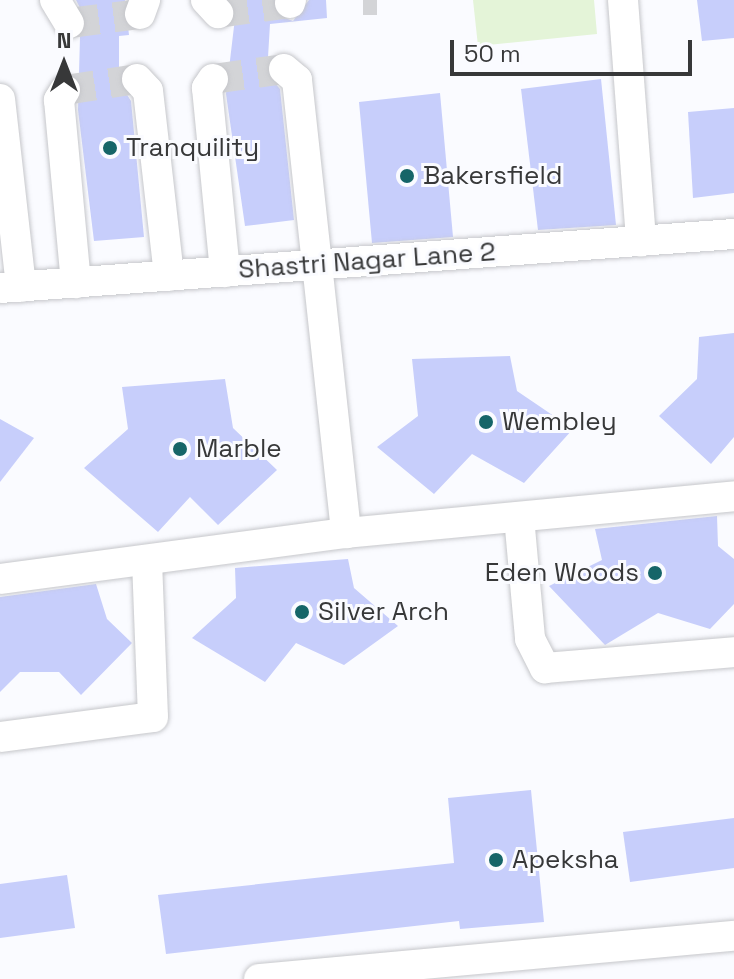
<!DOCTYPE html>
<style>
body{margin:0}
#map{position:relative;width:734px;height:979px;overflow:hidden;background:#fafbff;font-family:"Space Grotesk",sans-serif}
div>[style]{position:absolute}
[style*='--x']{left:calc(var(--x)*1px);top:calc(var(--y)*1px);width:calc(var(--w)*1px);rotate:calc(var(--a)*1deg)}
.green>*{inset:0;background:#e4f4d8}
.building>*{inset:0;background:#c7cefb}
.minor-tunnel>*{height:30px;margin-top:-15px;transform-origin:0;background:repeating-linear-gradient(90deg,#d3d4d7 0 30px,transparent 0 45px)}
.roads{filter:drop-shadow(0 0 2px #c6c7cb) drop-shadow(0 0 2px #c6c7cb)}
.minor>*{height:30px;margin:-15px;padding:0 15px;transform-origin:15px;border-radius:15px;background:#fff}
.dots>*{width:22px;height:22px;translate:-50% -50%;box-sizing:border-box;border:4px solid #fafbff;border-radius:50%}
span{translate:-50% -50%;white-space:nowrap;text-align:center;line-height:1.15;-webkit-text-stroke:6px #fafbff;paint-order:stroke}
.poi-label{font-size:26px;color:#373839}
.left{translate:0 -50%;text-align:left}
.right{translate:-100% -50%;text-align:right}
.street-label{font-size:26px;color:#373839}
.north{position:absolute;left:24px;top:24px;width:80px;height:80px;-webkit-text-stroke:6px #fafbff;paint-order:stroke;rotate:0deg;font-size:22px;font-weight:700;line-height:32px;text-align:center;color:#373839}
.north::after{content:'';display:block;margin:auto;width:28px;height:36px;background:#373839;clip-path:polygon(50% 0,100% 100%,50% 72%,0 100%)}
.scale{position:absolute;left:450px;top:40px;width:242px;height:36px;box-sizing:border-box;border:4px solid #373839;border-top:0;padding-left:10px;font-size:24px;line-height:28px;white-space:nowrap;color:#373839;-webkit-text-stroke:6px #fafbff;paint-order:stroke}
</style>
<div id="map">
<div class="green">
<i style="clip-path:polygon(473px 0,594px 0,597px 34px,478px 46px)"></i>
</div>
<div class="building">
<i style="clip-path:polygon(76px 0,125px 0,129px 35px,119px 36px,119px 82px,131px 101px,144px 237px,94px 241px,78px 110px,80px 37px,87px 22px)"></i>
<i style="clip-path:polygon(230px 0,273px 0,277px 15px,293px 21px,309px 0,326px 0,327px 18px,270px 24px,267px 74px,280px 89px,294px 220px,245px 226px,226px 94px,235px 18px)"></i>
<i style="clip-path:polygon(697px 0,734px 0,734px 38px,702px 41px)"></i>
<i style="clip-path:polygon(601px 79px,616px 225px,538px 230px,521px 89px)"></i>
<i style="clip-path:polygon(440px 93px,453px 237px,372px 243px,359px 102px)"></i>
<i style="clip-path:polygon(734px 108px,734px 193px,693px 198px,688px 112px)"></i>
<i style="clip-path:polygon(734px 333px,734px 437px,711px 464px,659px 416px,697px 379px,699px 337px)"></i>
<i style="clip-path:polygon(510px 356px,517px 391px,573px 429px,524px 483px,472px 454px,434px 494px,377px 447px,418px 416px,412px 359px)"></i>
<i style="clip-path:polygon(225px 379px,233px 428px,277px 470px,218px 525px,190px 497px,158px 532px,84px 468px,128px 429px,122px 387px)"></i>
<i style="clip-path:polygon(0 419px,34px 438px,0 482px)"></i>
<i style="clip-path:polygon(717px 516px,718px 546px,734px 559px,734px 604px,710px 629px,658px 613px,605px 645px,549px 586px,602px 560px,595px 529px)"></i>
<i style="clip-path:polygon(348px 559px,354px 588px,398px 626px,344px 665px,296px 643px,265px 682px,192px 638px,236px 598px,235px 568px)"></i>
<i style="clip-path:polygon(96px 584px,107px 619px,132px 643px,81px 695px,59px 672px,20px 672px,0 692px,0 597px)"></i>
<i style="clip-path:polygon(531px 790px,544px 922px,460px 929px,459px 921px,166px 954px,158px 895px,454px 863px,448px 798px)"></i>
<i style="clip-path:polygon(734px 818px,734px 868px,630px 882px,623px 832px)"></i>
<i style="clip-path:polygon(67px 875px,75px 928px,0 938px,0 884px)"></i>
</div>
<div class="minor-tunnel">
<i style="--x:363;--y:0;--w:14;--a:0"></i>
<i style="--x:218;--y:13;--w:73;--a:-7.9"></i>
<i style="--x:69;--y:23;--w:72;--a:-7.2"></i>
<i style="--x:213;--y:79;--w:72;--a:-8"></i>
<i style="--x:65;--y:90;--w:73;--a:-8.7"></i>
</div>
<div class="roads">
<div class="minor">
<i style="--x:55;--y:0;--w:27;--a:59"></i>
<i style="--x:206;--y:0;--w:18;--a:47"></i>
<i style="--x:623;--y:0;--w:242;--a:85.7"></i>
<i style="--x:290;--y:3;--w:3;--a:-72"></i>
<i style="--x:140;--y:14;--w:15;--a:-70"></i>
<i style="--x:284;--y:69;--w:17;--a:40"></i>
<i style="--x:297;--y:80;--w:456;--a:83.8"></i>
<i style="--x:137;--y:79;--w:16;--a:47"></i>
<i style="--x:148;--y:91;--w:186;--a:83.5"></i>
<i style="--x:213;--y:79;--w:11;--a:124"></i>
<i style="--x:207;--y:88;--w:185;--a:84.4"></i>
<i style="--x:65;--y:90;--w:12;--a:121"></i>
<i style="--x:59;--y:100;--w:184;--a:84.7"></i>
<i style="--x:0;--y:99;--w:189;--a:83.6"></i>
<i style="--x:0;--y:288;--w:736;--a:-4.21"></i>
<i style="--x:519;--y:517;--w:122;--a:84.8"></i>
<i style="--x:530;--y:639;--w:33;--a:63"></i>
<i style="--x:545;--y:668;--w:190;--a:-4.8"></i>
<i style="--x:0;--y:579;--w:349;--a:-7.6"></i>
<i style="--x:346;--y:533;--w:390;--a:-5.4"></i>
<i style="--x:0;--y:737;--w:154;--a:-7.4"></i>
<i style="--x:153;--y:717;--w:157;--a:-92.2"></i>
<i style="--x:259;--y:979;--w:477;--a:-5.2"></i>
</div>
</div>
<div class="dots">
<i style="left:110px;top:148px;background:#166568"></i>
<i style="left:407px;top:176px;background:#166568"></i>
<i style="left:486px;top:422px;background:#166568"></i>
<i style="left:180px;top:449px;background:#166568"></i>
<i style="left:655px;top:573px;background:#166568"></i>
<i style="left:302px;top:612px;background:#166568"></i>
<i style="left:496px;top:860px;background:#166568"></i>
</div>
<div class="poi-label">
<span class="left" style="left:126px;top:148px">Tranquility</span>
<span class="left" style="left:423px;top:176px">Bakersfield</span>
<span class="left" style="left:502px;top:422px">Wembley</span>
<span class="left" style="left:196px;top:449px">Marble</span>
<span class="right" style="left:639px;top:573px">Eden Woods</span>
<span class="left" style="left:318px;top:612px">Silver Arch</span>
<span class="left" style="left:512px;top:860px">Apeksha</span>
</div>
<div class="street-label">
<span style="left:367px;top:261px;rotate:-4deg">Shastri Nagar Lane 2</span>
</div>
<div class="north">N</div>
<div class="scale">50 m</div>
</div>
